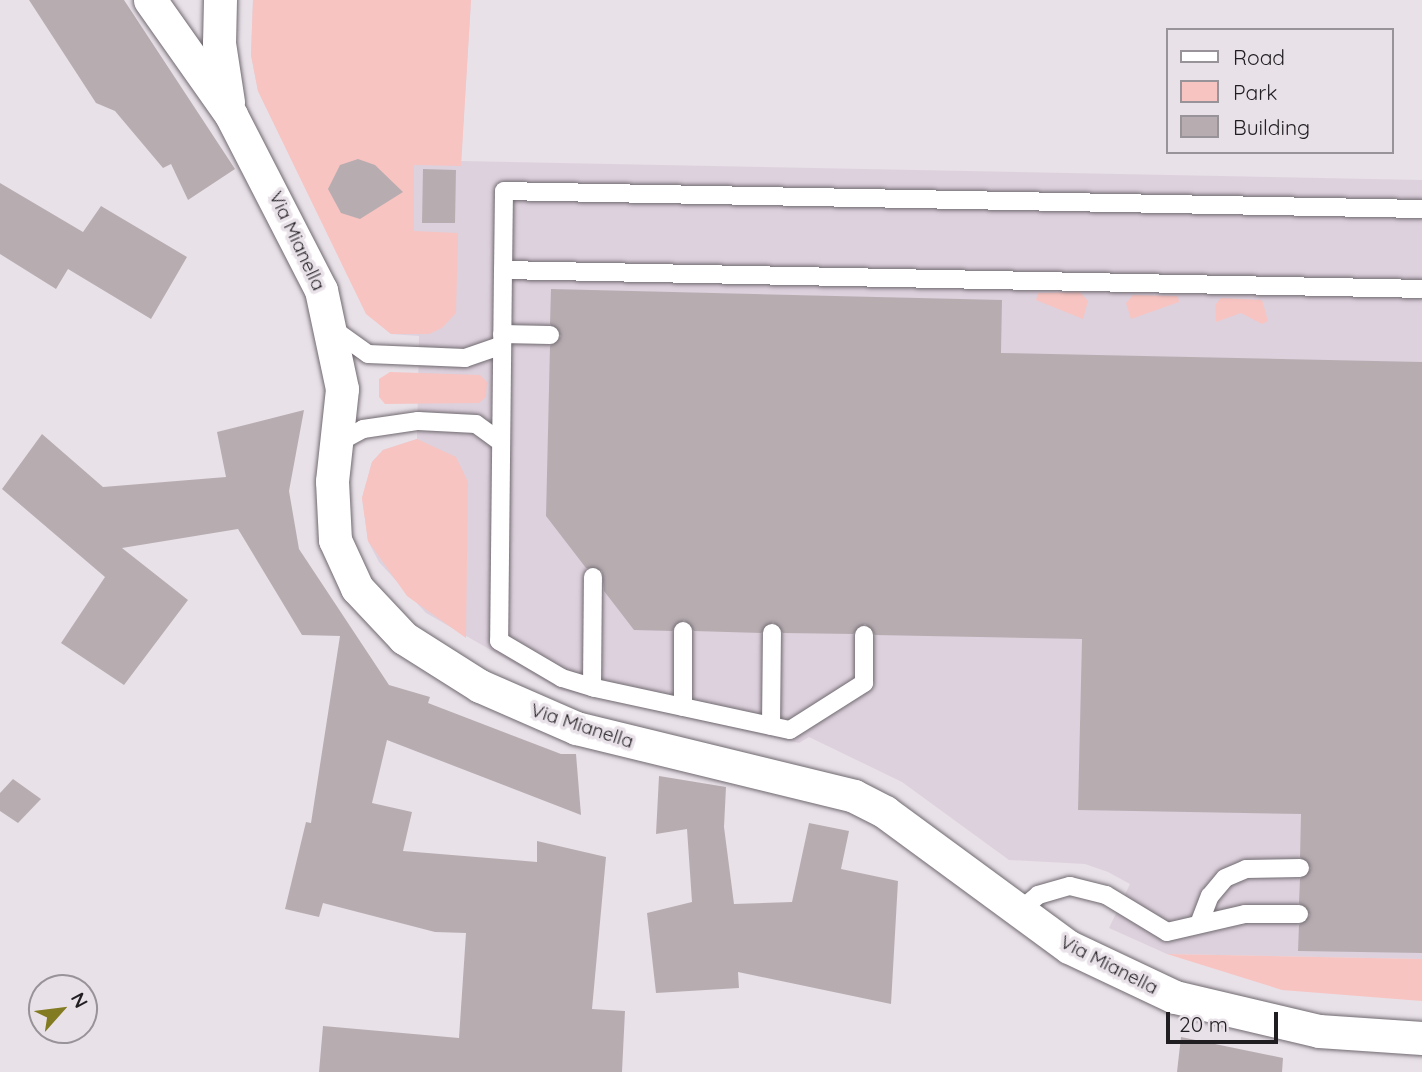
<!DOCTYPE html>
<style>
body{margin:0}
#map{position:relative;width:1422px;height:1072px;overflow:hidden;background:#e8e1e8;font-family:Quicksand,sans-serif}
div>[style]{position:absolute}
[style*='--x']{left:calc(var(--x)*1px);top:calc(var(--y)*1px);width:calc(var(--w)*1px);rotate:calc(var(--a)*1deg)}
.built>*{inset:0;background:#ddd1dd}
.green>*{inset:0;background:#f7c4c1}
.building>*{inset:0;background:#b7adb1}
.roads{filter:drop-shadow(0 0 2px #706a70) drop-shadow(0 0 2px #706a70)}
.service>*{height:18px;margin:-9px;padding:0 9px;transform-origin:9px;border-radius:9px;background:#fff}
.minor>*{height:33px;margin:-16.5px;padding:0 16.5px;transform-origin:16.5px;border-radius:16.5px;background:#fff}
span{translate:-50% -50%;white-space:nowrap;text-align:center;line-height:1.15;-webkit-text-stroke:7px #e8e1e8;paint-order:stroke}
.street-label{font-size:19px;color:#201e20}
.legend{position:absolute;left:1166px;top:28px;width:228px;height:126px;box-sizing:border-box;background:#e8e1e8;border:2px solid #989398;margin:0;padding:9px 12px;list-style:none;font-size:21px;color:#201e20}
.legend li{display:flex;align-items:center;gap:14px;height:35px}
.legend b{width:35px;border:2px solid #989398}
.north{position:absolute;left:28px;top:974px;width:70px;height:70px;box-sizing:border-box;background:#e8e1e8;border:2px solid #989398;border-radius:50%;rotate:62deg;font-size:19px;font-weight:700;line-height:28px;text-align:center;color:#201e20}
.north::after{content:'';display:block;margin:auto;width:24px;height:32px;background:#837b21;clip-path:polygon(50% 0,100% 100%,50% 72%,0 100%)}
.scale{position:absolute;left:1166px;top:1012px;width:112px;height:32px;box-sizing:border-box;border:4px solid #201e20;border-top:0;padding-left:9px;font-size:21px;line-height:24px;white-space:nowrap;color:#201e20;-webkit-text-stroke:5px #e8e1e8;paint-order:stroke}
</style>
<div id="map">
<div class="built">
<i style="clip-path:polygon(253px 0,471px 0,461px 161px,1422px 180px,1422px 959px,1167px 954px,1109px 928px,1130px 884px,1108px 872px,1085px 864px,1009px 860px,902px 782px,809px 737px,799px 743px,561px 690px,426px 613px,379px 562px,368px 541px,362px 498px,372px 462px,383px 450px,417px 439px,419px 336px,391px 334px,366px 313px,258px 91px,251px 55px)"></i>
</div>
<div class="green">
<i style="clip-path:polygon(253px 0,471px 0,461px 166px,414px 165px,414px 231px,458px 233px,456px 313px,442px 328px,429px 334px,391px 334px,366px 314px,258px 91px,251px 55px)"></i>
<i style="clip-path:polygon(1080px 292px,1088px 301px,1083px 319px,1036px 300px,1038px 293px)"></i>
<i style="clip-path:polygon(1133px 295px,1178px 296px,1179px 302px,1131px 319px,1126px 303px)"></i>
<i style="clip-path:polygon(1221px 298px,1262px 300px,1268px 321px,1262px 324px,1241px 313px,1216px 322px,1215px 305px)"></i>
<i style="clip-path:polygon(390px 372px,480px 375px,487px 382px,486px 397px,479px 403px,385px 404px,379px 397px,379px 379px)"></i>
<i style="clip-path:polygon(417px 439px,456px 457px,468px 482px,466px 638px,407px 596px,368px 541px,362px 498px,372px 462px,383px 450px)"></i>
<i style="clip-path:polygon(1167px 954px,1422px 959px,1422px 1001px,1282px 990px)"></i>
</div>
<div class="building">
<i style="clip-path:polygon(29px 0,124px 0,235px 169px,188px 200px,171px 164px,163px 168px,115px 111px,96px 103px)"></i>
<i style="clip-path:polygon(358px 159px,375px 165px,403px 192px,360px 219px,341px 213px,328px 189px,340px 165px)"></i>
<i style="clip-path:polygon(423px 169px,456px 170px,455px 223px,422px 223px)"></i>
<i style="clip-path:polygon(0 183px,83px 232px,101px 206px,187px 257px,151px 319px,68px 269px,56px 289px,0 254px)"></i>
<i style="clip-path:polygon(551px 289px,1002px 300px,1001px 353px,1422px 362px,1422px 953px,1298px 951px,1299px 925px,1310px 915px,1299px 903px,1300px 879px,1311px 868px,1300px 857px,1301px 814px,1078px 810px,1082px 639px,875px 635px,865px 624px,853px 634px,783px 633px,773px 622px,761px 633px,694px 631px,684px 620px,672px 631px,634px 630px,604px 591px,602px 571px,586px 568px,546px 516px,550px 346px,561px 336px,550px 324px)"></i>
<i style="clip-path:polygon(304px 410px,289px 491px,299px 549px,389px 685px,430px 697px,428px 703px,561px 754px,576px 754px,581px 815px,387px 740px,372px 803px,412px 812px,403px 851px,537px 862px,537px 841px,606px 857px,592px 1009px,625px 1011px,622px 1072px,319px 1072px,323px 1026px,459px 1038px,466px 933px,435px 932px,323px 903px,319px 917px,285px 909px,306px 822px,311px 823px,340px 636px,302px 635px,238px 529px,122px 548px,188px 600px,124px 685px,61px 643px,105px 577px,2px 489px,42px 434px,103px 487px,226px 477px,217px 432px)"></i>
<i style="clip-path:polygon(659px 776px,726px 787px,724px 827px,734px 904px,792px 902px,809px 823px,849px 831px,841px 869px,898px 881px,891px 1004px,738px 972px,739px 988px,656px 993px,647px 913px,692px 902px,687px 829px,656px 834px)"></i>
<i style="clip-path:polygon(13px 779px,41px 799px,18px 823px,0 811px,0 793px)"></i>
<i style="clip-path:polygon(1181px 1037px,1283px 1058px,1282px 1072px,1177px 1072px)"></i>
</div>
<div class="roads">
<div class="service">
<i style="--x:1422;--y:209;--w:918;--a:-178.88"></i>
<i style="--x:504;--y:191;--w:79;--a:90.7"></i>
<i style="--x:503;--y:270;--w:919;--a:1.18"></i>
<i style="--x:503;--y:270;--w:371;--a:90.6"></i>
<i style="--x:499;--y:641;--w:73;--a:30.4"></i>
<i style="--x:562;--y:678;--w:34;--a:17"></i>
<i style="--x:595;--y:688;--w:199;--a:12.2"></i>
<i style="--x:790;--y:730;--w:88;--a:-32.4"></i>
<i style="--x:864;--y:683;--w:48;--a:-90"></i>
<i style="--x:333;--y:329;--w:43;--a:35.5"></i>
<i style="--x:368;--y:354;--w:97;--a:2.4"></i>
<i style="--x:465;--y:358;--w:39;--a:-19"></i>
<i style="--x:502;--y:334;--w:48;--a:1.2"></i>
<i style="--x:337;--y:443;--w:30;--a:-28"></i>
<i style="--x:363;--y:429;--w:56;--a:-8.3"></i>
<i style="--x:418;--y:421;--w:58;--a:3"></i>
<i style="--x:476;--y:424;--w:31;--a:36"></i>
<i style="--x:592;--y:687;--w:110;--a:-89.5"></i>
<i style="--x:683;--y:707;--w:76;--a:-90"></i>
<i style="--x:771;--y:726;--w:93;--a:-89.4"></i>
<i style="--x:1018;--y:912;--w:26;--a:-40"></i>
<i style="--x:1038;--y:895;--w:33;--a:-16"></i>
<i style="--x:1070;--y:886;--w:37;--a:14"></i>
<i style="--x:1106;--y:895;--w:71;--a:31.2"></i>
<i style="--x:1167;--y:932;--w:80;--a:-13"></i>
<i style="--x:1245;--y:914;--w:54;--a:0"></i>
<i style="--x:1199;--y:924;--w:30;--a:-69"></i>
<i style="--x:1210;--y:896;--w:23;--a:-50"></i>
<i style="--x:1225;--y:878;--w:23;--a:-23"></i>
<i style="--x:1246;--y:869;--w:54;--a:-1.1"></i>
</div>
<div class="minor">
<i style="--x:150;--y:0;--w:141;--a:54.8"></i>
<i style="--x:231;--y:115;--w:197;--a:62.8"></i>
<i style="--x:321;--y:290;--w:101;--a:78"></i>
<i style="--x:342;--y:389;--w:93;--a:96.2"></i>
<i style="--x:332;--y:481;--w:59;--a:87.1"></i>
<i style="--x:335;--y:540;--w:53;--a:65.4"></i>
<i style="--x:357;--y:588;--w:69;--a:46.8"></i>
<i style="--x:404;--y:638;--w:90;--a:32.3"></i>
<i style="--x:480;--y:686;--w:105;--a:23.6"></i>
<i style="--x:576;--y:728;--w:286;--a:13.7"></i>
<i style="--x:854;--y:796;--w:35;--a:27"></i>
<i style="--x:885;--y:812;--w:228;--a:36.3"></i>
<i style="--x:1069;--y:947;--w:117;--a:25.3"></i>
<i style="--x:1175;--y:997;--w:148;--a:13.3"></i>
<i style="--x:1319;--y:1031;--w:103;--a:3.9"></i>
<i style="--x:220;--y:0;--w:43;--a:91.3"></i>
<i style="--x:219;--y:43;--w:60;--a:81.3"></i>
</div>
</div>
<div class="street-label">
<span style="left:297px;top:241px;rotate:65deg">Via Mianella</span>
<span style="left:582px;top:726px;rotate:18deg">Via Mianella</span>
<span style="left:1109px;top:965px;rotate:27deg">Via Mianella</span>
</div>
<ul class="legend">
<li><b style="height:9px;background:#fff"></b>Road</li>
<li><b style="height:19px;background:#f7c4c1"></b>Park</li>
<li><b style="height:19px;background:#b7adb1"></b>Building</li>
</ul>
<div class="north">N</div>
<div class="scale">20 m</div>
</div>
